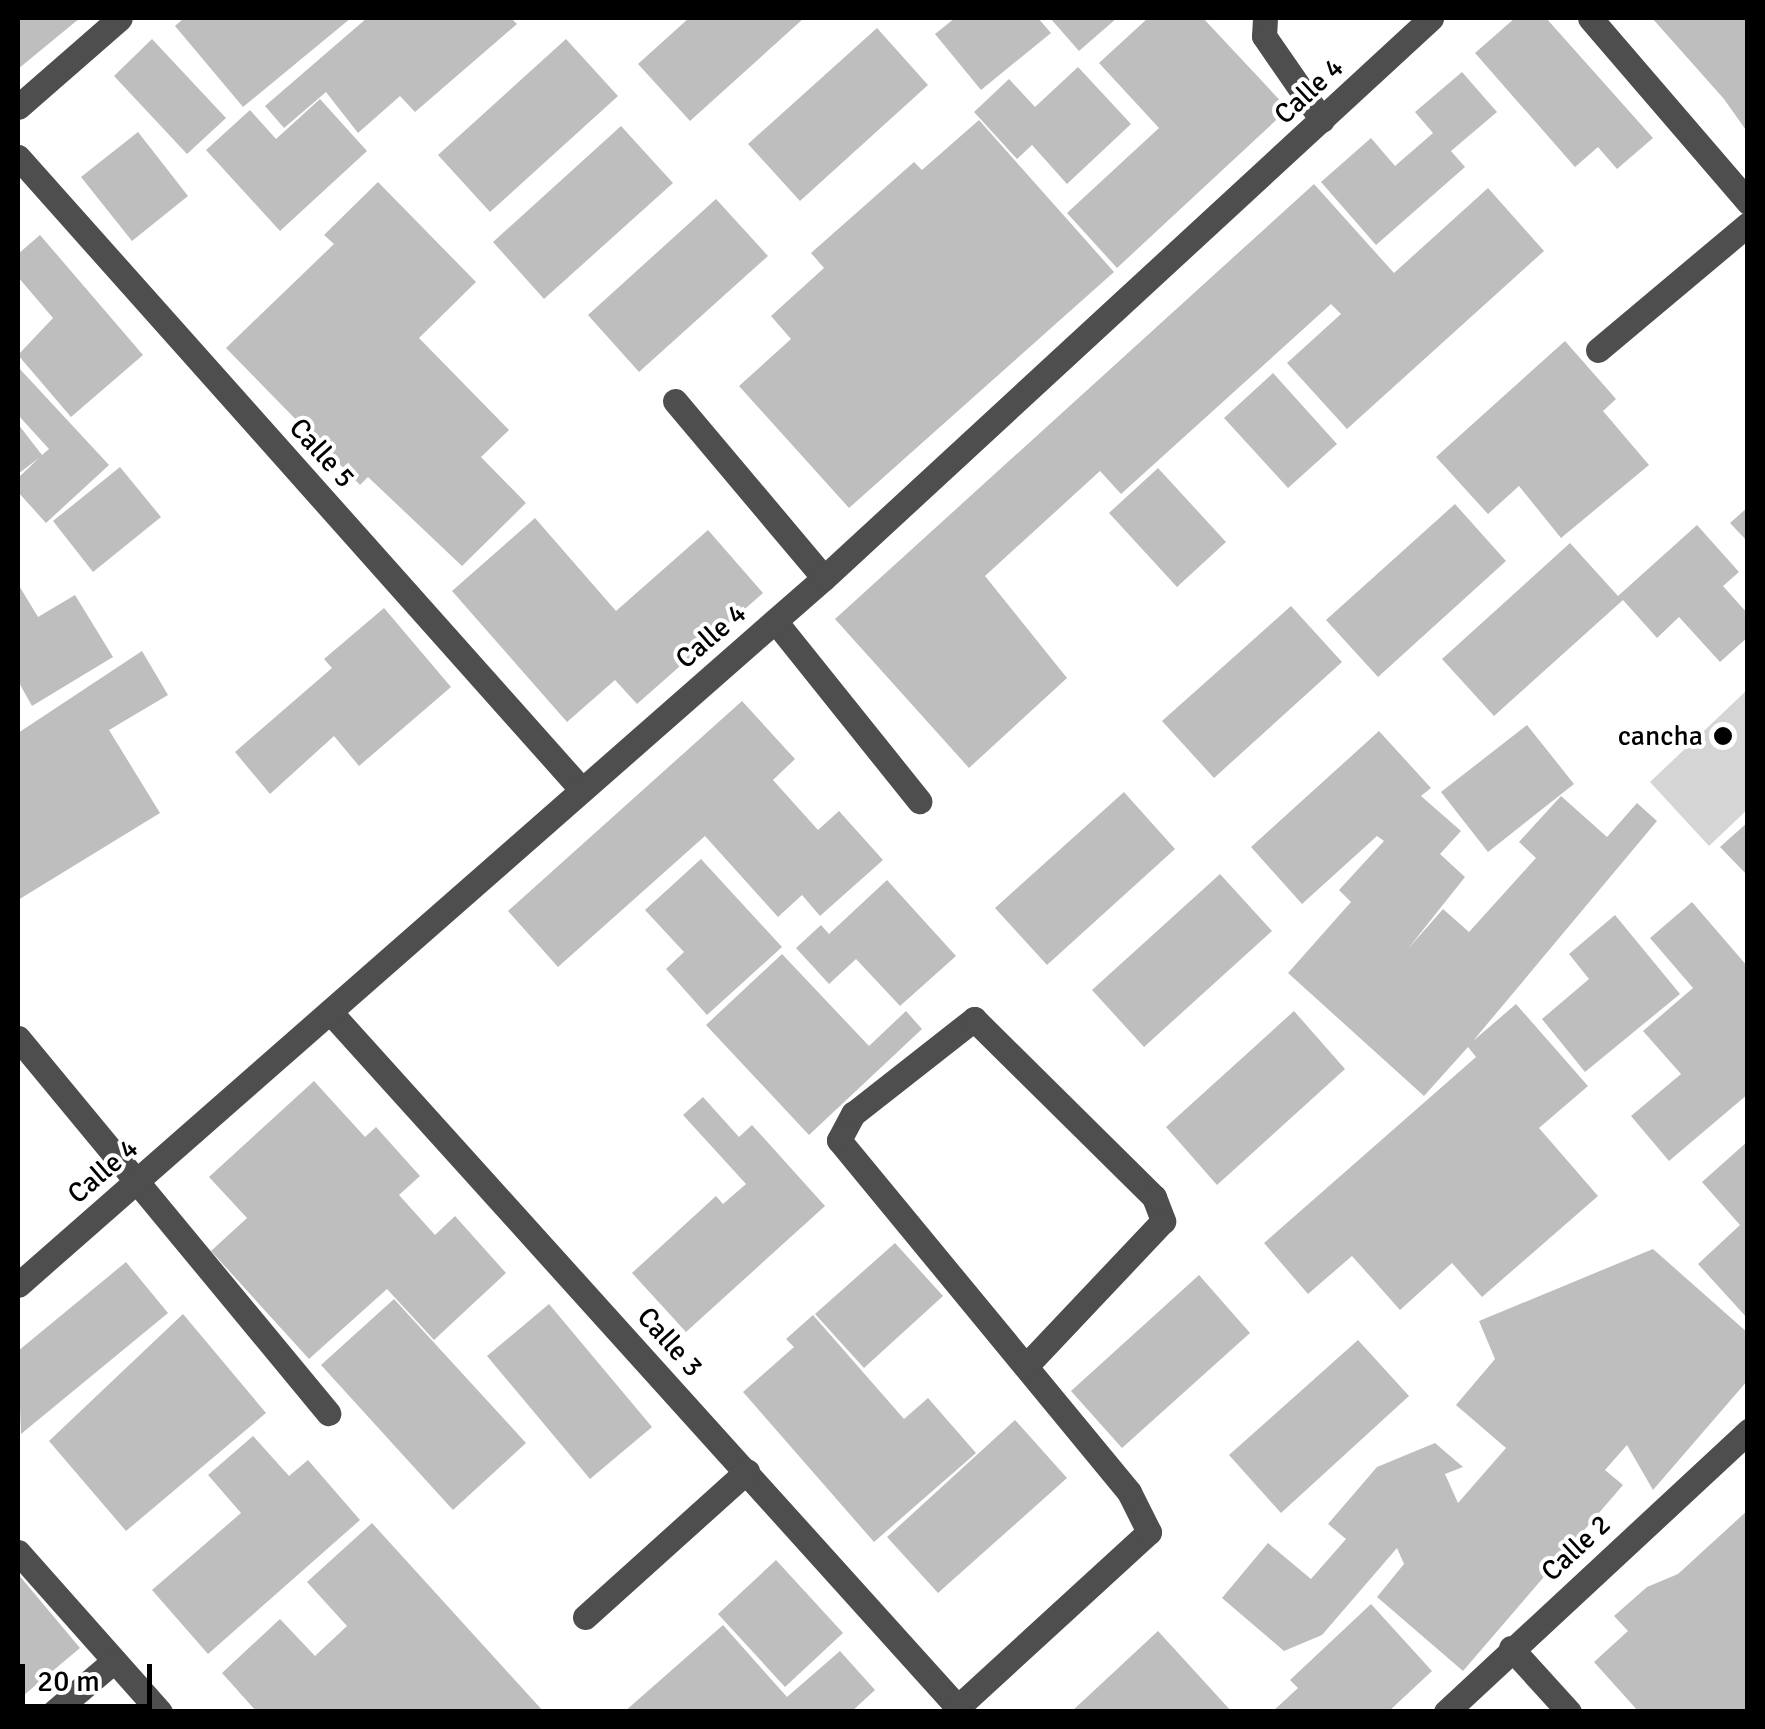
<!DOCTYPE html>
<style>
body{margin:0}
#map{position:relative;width:1765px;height:1729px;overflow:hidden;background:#fff;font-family:Signika,sans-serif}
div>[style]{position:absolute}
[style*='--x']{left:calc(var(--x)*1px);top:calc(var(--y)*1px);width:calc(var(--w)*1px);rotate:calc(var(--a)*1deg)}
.green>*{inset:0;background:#d5d5d5}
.building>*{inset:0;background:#bebebe}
.minor>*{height:25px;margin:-12.5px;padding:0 12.5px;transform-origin:12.5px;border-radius:12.5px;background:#4e4e4e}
.dots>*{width:28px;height:28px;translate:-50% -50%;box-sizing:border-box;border:5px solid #fff;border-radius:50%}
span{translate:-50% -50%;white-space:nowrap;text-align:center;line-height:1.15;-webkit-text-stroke:8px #fff;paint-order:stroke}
.street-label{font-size:28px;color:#000}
.poi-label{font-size:28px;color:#000}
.right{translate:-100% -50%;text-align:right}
.frame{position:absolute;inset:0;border:20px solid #000;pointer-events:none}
.scale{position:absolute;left:20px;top:1664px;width:132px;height:45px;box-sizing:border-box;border:5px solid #000;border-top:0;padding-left:12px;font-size:30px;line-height:35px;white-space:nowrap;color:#000;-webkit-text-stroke:8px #fff;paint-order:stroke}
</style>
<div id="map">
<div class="green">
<i style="clip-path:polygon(1747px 690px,1747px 810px,1709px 846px,1650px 782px)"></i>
</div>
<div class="building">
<i style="clip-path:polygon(18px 18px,80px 18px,18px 69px)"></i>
<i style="clip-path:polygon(184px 18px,351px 18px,243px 107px,175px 26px)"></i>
<i style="clip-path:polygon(367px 18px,511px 18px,517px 24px,415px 112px,400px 96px,358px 133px,326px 92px,284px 128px,265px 106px)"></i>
<i style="clip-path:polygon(689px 18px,804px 18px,690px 121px,638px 64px)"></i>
<i style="clip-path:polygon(955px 18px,1038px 18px,1051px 33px,981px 90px,935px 34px)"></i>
<i style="clip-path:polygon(1050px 18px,1117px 18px,1079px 51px)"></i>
<i style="clip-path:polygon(1148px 18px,1203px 18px,1288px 109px,1117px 268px,1067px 213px,1159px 128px,1099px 63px)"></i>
<i style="clip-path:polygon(1515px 18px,1546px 18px,1653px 138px,1617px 169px,1598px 147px,1575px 167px,1475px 53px)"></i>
<i style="clip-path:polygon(1652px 18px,1748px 18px,1748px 133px,1724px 99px)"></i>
<i style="clip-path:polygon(877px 28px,928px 85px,800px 201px,748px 144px)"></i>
<i style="clip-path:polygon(152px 39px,226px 118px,187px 154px,114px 76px)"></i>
<i style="clip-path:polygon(566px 39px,618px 96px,490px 212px,438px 155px)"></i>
<i style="clip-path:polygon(1078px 67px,1131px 124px,1067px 184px,1032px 145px,1017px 159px,974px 112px,1009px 79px,1035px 107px)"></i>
<i style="clip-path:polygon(1462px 72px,1497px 112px,1451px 151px,1465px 167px,1376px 245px,1321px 182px,1371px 138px,1395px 166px,1433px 133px,1415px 112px)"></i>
<i style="clip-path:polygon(320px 99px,367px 151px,280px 231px,206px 150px,250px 110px,276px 139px)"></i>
<i style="clip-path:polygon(979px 120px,1114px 272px,849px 508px,739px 386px,791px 339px,771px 316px,824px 268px,811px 253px,914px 162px,922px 170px)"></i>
<i style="clip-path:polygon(621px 126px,673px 183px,544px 299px,493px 242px)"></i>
<i style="clip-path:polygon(138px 132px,188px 196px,132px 241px,81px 177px)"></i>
<i style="clip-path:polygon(378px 182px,476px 282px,419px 338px,509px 430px,481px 457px,526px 503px,462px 566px,368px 477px,360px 485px,226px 348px,334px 244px,324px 235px)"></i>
<i style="clip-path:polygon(1314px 184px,1394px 273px,1488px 188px,1544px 251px,1347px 429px,1287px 363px,1341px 314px,1331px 304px,1121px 494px,1100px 471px,985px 576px,1067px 678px,969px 768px,835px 619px)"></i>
<i style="clip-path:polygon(716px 199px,768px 256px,639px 372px,588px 315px)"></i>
<i style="clip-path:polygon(40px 235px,143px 355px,71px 417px,18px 355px,53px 318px,18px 277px,18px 254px)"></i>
<i style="clip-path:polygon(1565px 341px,1616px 399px,1603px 411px,1649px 465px,1561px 538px,1519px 486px,1488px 514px,1436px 457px)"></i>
<i style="clip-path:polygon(18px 367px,109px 465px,46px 523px,18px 492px,18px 478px,39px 458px,18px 474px,18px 424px,42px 455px,49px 449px,18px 415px)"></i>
<i style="clip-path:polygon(1273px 373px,1337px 444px,1288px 488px,1224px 418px)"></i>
<i style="clip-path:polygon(120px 467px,161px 517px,93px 572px,53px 521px)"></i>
<i style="clip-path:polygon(1158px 468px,1226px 542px,1177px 587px,1109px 513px)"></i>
<i style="clip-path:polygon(1455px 504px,1506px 561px,1378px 677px,1326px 620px)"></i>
<i style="clip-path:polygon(1748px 507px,1748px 542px,1730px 523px)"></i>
<i style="clip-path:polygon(535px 518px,616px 611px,708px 530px,763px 593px,637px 704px,615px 680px,567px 722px,452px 591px)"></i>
<i style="clip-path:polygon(1697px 525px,1739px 572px,1723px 586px,1748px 614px,1748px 637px,1720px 662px,1679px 617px,1657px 638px,1623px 600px,1494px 716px,1442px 659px,1570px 543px,1618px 596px)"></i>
<i style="clip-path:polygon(18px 584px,38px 617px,75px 595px,113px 657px,32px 706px,18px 681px)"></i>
<i style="clip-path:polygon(1291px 606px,1342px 662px,1214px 778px,1162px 721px)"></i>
<i style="clip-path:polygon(384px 608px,451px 687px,359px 766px,334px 736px,270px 794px,235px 752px,332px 668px,324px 659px)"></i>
<i style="clip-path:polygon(142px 651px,168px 695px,109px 730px,160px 813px,18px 900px,18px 733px)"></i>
<i style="clip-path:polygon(742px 701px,795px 759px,773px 780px,818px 830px,839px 811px,883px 860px,820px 916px,802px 895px,778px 917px,705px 836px,558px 967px,508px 911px)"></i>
<i style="clip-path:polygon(1527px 725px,1574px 784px,1488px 852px,1441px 792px)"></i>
<i style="clip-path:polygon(1379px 731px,1431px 788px,1421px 796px,1461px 831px,1440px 854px,1465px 877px,1407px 950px,1443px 909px,1469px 932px,1536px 858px,1519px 842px,1561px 796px,1607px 837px,1637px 803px,1657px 821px,1473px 1041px,1516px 1004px,1588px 1086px,1539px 1128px,1598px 1196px,1482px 1297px,1452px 1263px,1400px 1310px,1352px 1256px,1308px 1294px,1264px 1243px,1476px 1057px,1468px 1047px,1424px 1096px,1288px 973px,1351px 902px,1339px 890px,1384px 841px,1377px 836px,1302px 904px,1251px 847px)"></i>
<i style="clip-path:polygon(1124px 792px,1175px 849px,1047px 965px,995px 908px)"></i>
<i style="clip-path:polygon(1748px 822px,1748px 876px,1720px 847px)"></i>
<i style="clip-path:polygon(701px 859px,782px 947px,707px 1015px,666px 969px,684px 952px,645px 910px)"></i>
<i style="clip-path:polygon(1220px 874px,1272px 931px,1144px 1047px,1092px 990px)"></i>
<i style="clip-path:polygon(887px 880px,956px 956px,900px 1006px,856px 959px,829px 984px,796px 948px,821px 925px,829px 934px)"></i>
<i style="clip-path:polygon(1692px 902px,1748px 967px,1748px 1094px,1669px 1161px,1631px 1116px,1681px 1074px,1643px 1031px,1693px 988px,1650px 938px)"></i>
<i style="clip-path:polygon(1615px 915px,1680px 994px,1585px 1072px,1542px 1019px,1589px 979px,1569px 954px)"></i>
<i style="clip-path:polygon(782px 954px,869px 1046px,906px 1011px,922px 1029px,809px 1135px,706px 1025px)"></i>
<i style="clip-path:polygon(1294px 1011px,1345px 1069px,1217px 1185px,1166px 1127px)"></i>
<i style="clip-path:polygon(314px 1081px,365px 1137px,376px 1127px,420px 1176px,399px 1195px,435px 1235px,455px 1216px,506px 1273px,434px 1340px,387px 1289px,309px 1359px,211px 1251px,247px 1218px,209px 1177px)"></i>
<i style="clip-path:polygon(703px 1097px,739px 1137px,752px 1125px,825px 1206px,686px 1332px,632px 1273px,716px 1196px,723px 1204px,746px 1184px,683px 1115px)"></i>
<i style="clip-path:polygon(1748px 1141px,1748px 1319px,1698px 1264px,1740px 1225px,1702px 1182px)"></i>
<i style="clip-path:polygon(895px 1243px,943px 1296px,864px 1368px,815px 1314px)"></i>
<i style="clip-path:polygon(1653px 1249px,1748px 1333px,1748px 1380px,1653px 1490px,1627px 1445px,1605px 1470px,1623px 1485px,1463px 1671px,1377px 1597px,1404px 1564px,1397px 1548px,1322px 1635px,1284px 1651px,1222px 1598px,1268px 1543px,1311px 1579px,1346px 1539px,1328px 1524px,1377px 1467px,1435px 1443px,1463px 1467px,1445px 1474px,1458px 1503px,1506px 1448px,1456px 1405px,1495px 1359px,1479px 1321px)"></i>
<i style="clip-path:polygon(126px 1262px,168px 1313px,21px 1434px,18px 1351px)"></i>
<i style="clip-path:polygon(1199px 1275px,1250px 1333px,1122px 1448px,1071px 1391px)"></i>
<i style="clip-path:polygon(394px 1299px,526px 1443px,453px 1510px,321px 1365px)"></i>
<i style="clip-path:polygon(549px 1304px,652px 1427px,590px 1479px,487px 1356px)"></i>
<i style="clip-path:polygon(183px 1314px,266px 1413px,126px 1531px,49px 1441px)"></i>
<i style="clip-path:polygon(813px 1315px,904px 1419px,928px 1398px,976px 1453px,874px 1542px,743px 1392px,794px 1347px,786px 1339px)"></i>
<i style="clip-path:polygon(1358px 1340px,1409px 1396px,1281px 1513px,1229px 1455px)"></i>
<i style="clip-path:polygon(1015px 1420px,1067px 1478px,938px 1593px,887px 1537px)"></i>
<i style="clip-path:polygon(253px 1436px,289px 1476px,308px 1460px,360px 1520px,208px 1654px,152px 1590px,241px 1513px,208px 1475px)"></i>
<i style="clip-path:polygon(1748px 1510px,1748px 1712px,1639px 1712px,1594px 1662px,1628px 1631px,1614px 1616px,1647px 1587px,1678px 1574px)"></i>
<i style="clip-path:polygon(372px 1523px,544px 1712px,257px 1712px,222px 1673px,280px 1619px,315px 1656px,347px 1626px,307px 1582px)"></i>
<i style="clip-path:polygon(776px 1560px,843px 1633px,785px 1687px,718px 1614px)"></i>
<i style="clip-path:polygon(18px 1574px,80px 1648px,18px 1700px)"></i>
<i style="clip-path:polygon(1371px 1604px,1432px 1671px,1388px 1712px,1272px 1712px,1298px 1688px,1290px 1680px)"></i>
<i style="clip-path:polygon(723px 1625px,787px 1697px,840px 1651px,875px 1690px,851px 1712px,624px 1712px)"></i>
<i style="clip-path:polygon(1158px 1631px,1232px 1712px,1071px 1712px)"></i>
</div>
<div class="minor">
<i style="--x:1265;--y:18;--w:18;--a:93"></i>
<i style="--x:1264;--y:36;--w:102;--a:55.4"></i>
<i style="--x:1590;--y:18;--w:243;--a:49.3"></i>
<i style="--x:18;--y:107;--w:135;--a:-41.1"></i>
<i style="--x:18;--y:157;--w:846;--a:48.3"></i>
<i style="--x:1598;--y:350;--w:196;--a:-40"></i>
<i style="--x:675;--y:401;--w:231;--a:49.9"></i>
<i style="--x:775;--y:621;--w:231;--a:51.3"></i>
<i style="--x:332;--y:1014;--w:940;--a:47.93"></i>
<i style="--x:18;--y:1038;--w:487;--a:50.4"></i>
<i style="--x:18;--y:1285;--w:1072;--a:-41.26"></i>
<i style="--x:824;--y:578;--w:826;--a:-42.69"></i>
<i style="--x:18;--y:1552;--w:214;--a:48.4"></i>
<i style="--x:585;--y:1617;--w:218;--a:-42"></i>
<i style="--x:1511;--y:1648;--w:86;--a:47.8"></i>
<i style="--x:958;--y:1707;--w:259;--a:-42.5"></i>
<i style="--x:1149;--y:1532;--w:45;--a:-116.6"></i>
<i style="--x:1129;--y:1492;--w:456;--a:-129.5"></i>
<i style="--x:839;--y:1140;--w:30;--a:-62"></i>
<i style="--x:853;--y:1114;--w:154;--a:-38.1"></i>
<i style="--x:974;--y:1019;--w:253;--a:44.7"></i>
<i style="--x:1154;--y:1197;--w:26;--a:69"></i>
<i style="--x:1163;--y:1221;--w:199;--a:133.4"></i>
<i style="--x:54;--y:1712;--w:79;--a:-40.4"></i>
<i style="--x:1446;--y:1712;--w:413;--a:-42.9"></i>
</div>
<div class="dots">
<i style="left:1723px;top:736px;background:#000"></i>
</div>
<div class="street-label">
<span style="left:1309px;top:91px;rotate:-43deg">Calle 4</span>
<span style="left:322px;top:453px;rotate:48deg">Calle 5</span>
<span style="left:711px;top:636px;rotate:-41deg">Calle 4</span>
<span style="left:103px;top:1171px;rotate:-41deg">Calle 4</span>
<span style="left:670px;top:1342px;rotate:48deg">Calle 3</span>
<span style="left:1576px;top:1548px;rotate:-43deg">Calle 2</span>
</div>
<div class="poi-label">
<span class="right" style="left:1703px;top:736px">cancha</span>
</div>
<div class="frame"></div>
<div class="scale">20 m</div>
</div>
